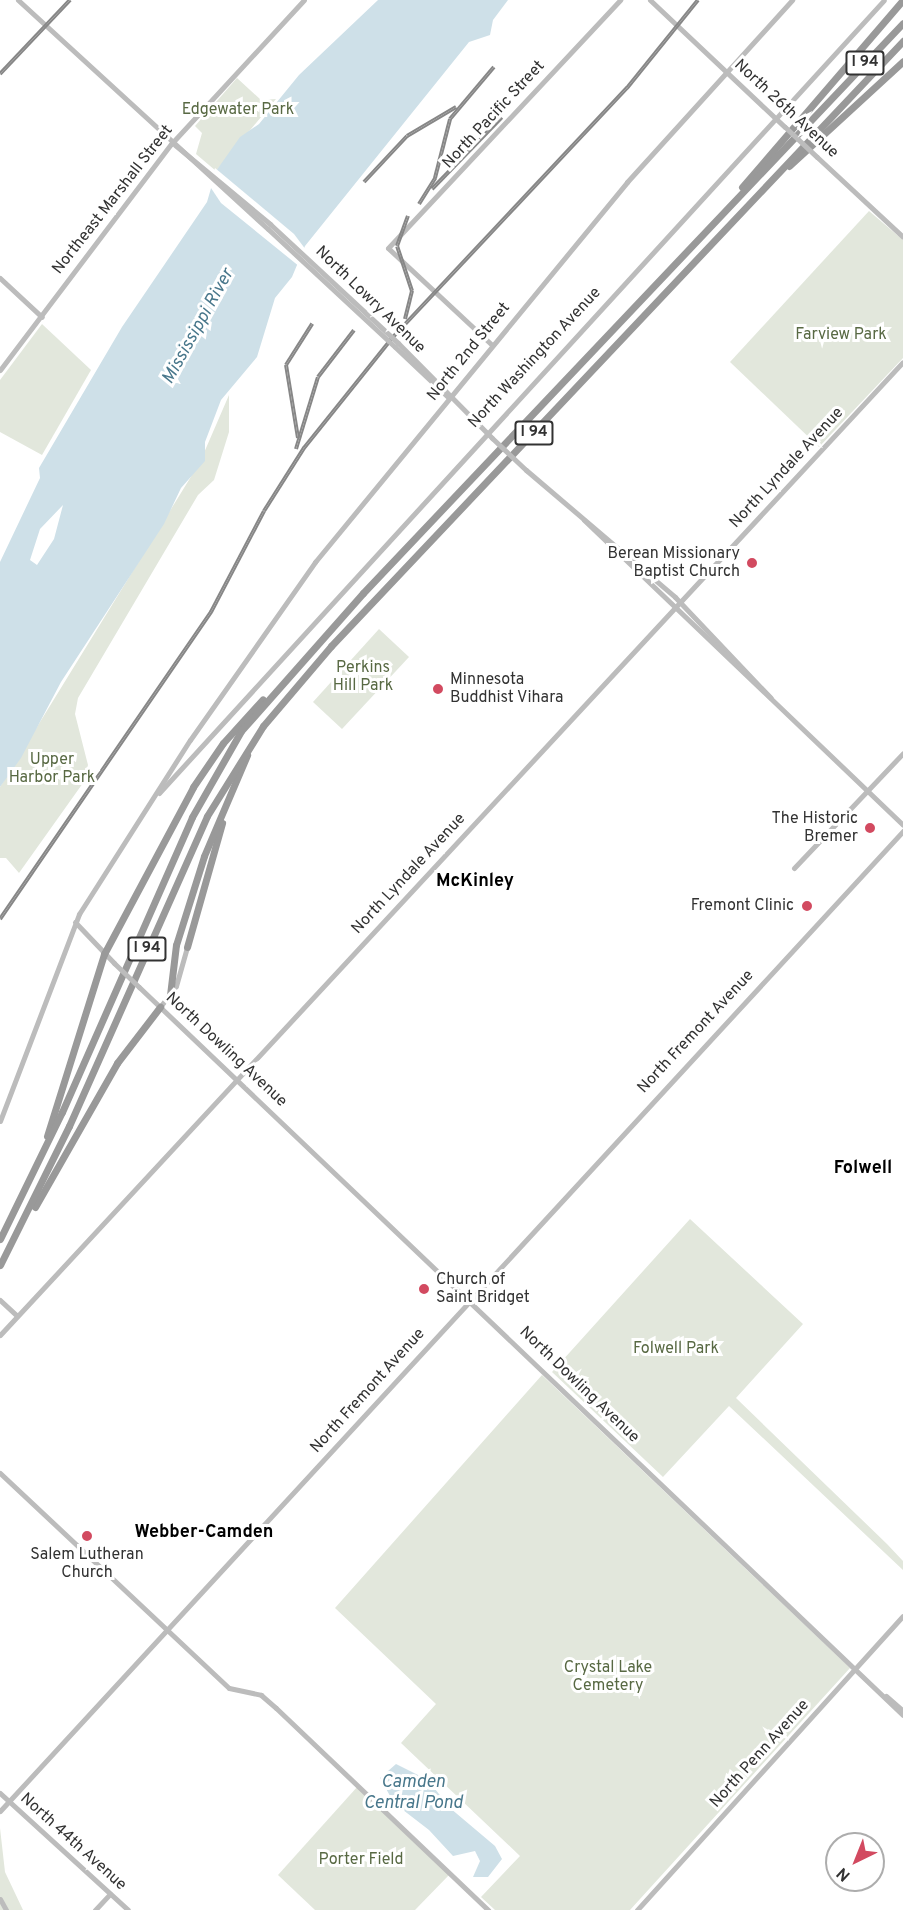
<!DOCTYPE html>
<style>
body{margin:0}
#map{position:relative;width:903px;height:1910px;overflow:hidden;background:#fff;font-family:Overpass,sans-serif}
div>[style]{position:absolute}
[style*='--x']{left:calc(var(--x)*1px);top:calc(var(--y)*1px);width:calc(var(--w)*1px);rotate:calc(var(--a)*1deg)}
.green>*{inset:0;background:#e2e7dc}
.water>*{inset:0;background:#cee0e8}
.pier>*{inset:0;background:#fff}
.secondary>*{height:5px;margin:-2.5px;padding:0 2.5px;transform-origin:2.5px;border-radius:2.5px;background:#bcbcbc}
.highway>*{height:7px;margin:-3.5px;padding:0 3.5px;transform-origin:3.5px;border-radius:3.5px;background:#999}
.rail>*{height:4px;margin-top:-2px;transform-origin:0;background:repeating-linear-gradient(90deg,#fff 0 4.5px,#878787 0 9px);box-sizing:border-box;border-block:2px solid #878787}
.secondary-bridge>*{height:5px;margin:-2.5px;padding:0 2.5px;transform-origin:2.5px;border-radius:2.5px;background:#bcbcbc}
.dots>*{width:16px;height:16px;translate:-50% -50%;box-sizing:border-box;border:3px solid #fff;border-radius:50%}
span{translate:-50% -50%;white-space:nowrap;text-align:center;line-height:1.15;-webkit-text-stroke:6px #fff;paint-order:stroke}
.shield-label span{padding:2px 4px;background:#fff;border:2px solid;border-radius:4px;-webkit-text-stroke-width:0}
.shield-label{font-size:15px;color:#323232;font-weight:700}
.street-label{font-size:16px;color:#323232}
.park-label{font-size:16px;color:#586943}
.poi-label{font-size:16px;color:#323232}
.right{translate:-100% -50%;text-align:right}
.left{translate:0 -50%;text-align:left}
.water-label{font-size:18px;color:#48778b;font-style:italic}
.neighbourhood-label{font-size:18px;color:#000;font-weight:700}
.north{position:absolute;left:825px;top:1832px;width:60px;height:60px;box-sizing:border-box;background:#fff;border:2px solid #adadad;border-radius:50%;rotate:223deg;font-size:16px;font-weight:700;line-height:24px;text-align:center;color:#323232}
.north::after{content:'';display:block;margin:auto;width:21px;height:27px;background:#d24a60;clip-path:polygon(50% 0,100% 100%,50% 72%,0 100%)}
</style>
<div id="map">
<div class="green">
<i style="clip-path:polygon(237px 78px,261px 100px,276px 99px,216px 171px,196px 154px,202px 133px,195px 126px)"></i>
<i style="clip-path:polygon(869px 211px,903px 240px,903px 358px,819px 447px,730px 362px)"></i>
<i style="clip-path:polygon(42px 324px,91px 370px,42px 455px,0 432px,0 380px)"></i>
<i style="clip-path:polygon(229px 395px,229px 432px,214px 480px,198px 495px,78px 698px,75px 714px,88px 765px,83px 783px,19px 873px,6px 858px,0 858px,0 787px,200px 462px)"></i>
<i style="clip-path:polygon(379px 629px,409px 657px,342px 729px,313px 702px)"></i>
<i style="clip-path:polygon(690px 1219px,803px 1324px,736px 1398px,887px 1544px,903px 1561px,903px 1570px,729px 1406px,663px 1477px,552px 1372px)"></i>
<i style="clip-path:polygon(542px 1375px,850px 1668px,630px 1910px,495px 1910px,481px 1897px,520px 1856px,401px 1743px,436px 1704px,335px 1608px)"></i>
<i style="clip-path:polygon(358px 1786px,450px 1874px,415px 1910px,315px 1910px,278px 1875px)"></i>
<i style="clip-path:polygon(0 1828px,5px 1872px,23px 1910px,0 1910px)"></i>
</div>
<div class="water">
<i style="clip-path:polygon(evenodd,378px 0,508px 0,493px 20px,490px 35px,469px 42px,305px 246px,292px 277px,275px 298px,257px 357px,221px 400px,205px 442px,205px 461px,181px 488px,164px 524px,61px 682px,21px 758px,0 787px,0 562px,40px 478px,39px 468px,122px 327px,207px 202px,216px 171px,240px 137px,259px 124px,299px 75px,378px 0,63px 505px,54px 539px,37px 565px,30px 560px,40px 529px,63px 505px)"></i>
<i style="clip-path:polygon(396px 1764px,428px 1780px,450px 1808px,495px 1846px,502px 1859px,488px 1877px,473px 1877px,480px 1861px,475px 1851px,453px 1856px,429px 1830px,394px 1803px,380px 1778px)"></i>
</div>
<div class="pier">
<i style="clip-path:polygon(215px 168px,294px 234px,306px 250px,300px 267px,221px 203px,209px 185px)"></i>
</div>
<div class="secondary">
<i style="--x:18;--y:0;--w:339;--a:42.5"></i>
<i style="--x:650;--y:0;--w:185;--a:43.3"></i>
<i style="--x:175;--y:145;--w:124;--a:39.7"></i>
<i style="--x:817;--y:157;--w:117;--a:42.9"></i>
<i style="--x:0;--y:278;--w:57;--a:42.9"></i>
<i style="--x:398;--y:343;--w:134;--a:45.3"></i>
<i style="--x:492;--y:345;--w:142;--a:-137"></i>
<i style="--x:388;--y:248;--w:340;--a:-46.9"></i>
<i style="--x:395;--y:347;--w:73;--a:43.3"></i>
<i style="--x:0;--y:370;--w:283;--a:-52.9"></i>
<i style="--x:171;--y:144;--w:196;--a:-47.3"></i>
<i style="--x:526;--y:470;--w:196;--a:40.4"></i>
<i style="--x:675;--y:597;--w:139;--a:46.5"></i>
<i style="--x:584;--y:520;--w:441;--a:43.7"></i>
<i style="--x:159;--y:793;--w:1074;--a:-47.56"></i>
<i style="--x:794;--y:868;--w:158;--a:-46.5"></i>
<i style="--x:75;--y:922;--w:57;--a:46.4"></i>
<i style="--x:139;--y:987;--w:1055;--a:43.62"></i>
<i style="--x:160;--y:1007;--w:26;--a:-53"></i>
<i style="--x:176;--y:986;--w:41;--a:-74.2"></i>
<i style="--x:0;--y:1121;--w:222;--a:-69.1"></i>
<i style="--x:79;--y:914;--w:206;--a:-57.5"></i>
<i style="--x:190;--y:740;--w:218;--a:-54.9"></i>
<i style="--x:315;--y:562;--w:492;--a:-50.6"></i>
<i style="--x:627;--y:182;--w:246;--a:-47.8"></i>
<i style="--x:0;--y:1300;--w:23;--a:43"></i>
<i style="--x:0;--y:1335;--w:1327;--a:-47.14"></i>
<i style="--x:0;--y:1473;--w:314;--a:43.2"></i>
<i style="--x:229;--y:1688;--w:33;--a:12"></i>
<i style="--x:261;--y:1695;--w:20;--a:41"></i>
<i style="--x:276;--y:1708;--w:293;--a:43.6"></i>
<i style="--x:886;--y:1696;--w:23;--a:41"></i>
<i style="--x:0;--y:1793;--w:173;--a:42.4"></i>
<i style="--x:0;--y:1811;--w:1333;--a:-47.34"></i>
<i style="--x:0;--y:1899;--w:13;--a:61"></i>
<i style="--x:95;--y:1910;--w:22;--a:-47"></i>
<i style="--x:637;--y:1910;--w:396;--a:-47.9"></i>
</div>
<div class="highway">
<i style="--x:789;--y:166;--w:155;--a:-42.6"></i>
<i style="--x:742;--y:187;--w:247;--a:-49.3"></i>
<i style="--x:187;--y:947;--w:129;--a:-74.2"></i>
<i style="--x:170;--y:995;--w:50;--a:-83.2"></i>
<i style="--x:176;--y:945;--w:93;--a:-72.5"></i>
<i style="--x:204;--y:856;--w:110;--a:-66.9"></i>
<i style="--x:47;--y:1136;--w:191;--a:-72.6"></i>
<i style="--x:104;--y:954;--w:189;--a:-61.9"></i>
<i style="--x:193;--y:787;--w:53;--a:-55.7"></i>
<i style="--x:223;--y:743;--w:59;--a:-47.7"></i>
<i style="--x:35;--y:1207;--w:166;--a:-60.3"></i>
<i style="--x:117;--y:1063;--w:71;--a:-52.5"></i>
<i style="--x:0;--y:1239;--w:141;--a:-64"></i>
<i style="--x:62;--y:1112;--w:322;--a:-66.2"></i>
<i style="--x:192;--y:817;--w:99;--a:-60.3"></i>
<i style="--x:241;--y:731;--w:184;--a:-48.5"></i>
<i style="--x:363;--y:593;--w:785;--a:-46.55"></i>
<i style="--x:0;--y:1265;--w:155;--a:-63.6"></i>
<i style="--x:69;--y:1126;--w:339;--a:-66"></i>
<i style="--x:207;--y:816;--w:106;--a:-58.1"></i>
<i style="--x:263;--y:726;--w:105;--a:-49.6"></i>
<i style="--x:331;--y:646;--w:833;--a:-46.61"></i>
</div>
<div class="rail">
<i style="--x:0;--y:74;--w:102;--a:-46.6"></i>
<i style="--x:364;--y:182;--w:63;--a:-46.9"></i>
<i style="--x:407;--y:136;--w:57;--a:-30.6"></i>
<i style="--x:432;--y:189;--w:100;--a:-45.8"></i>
<i style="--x:419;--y:204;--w:31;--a:-58"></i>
<i style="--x:435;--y:178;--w:61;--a:-75.7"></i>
<i style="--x:450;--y:119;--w:68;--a:-49.8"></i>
<i style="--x:405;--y:319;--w:29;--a:-76"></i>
<i style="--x:412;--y:291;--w:47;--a:-108.4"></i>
<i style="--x:397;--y:246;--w:32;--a:-70"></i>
<i style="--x:298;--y:438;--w:74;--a:-99.3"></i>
<i style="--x:286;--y:365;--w:49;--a:-57.6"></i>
<i style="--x:296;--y:449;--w:75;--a:-73"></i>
<i style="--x:318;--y:377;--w:59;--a:-52.5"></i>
<i style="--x:0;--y:919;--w:373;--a:-55.5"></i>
<i style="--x:211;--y:612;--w:114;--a:-62.3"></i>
<i style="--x:264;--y:511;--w:75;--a:-57.6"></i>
<i style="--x:304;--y:448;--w:142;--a:-51.3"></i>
<i style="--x:393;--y:337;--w:342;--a:-46.8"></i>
<i style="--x:627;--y:88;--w:113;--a:-51.1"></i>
</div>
<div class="secondary-bridge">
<i style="--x:785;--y:127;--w:44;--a:43.2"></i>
<i style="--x:270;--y:224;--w:175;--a:42.9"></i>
<i style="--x:268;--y:229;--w:173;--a:42.9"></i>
<i style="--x:492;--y:438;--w:47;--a:43.3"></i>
<i style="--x:114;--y:963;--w:35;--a:44"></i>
</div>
<div class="dots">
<i style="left:752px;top:563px;background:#d24a60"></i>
<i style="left:438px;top:689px;background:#d24a60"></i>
<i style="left:870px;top:828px;background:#d24a60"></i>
<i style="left:807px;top:906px;background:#d24a60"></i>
<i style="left:424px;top:1289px;background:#d24a60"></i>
<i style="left:87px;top:1536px;background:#d24a60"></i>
</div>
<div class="shield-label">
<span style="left:865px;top:63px">I 94</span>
<span style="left:534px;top:433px">I 94</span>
<span style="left:147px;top:949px">I 94</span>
</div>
<div class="street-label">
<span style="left:786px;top:109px;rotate:43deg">North 26th Avenue</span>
<span style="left:494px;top:115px;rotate:-47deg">North Pacific Street</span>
<span style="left:113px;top:200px;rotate:-52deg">Northeast Marshall Street</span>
<span style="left:370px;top:300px;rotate:44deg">North Lowry Avenue</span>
<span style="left:469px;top:352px;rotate:-51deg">North 2nd Street</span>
<span style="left:535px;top:358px;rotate:-47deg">North Washington Avenue</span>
<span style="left:787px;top:468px;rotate:-47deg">North Lyndale Avenue</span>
<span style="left:409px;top:874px;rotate:-47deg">North Lyndale Avenue</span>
<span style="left:696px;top:1032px;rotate:-47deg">North Fremont Avenue</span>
<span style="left:226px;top:1050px;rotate:43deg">North Dowling Avenue</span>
<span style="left:579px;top:1385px;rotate:44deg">North Dowling Avenue</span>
<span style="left:368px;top:1391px;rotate:-48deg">North Fremont Avenue</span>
<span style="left:760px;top:1754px;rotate:-48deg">North Penn Avenue</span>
<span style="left:73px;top:1842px;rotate:42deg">North 44th Avenue</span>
</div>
<div class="park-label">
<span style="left:238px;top:110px">Edgewater Park</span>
<span style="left:841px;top:335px">Farview Park</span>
<span style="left:363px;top:677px">Perkins<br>Hill Park</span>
<span style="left:52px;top:769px">Upper<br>Harbor Park</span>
<span style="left:676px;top:1349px">Folwell Park</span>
<span style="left:608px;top:1677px">Crystal Lake<br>Cemetery</span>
<span style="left:361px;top:1860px">Porter Field</span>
</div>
<div class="poi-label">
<span class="right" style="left:740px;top:563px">Berean Missionary<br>Baptist Church</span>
<span class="left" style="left:450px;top:689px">Minnesota<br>Buddhist Vihara</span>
<span class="right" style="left:858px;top:828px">The Historic<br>Bremer</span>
<span class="right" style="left:794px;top:906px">Fremont Clinic</span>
<span class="left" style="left:436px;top:1289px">Church of<br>Saint Bridget</span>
<span style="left:87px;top:1564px">Salem Lutheran<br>Church</span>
</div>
<div class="water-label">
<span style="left:199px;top:327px;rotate:-61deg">Mississippi River</span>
<span style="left:413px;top:1794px">Camden<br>Central Pond</span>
</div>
<div class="neighbourhood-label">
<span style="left:475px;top:882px">McKinley</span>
<span style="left:863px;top:1169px">Folwell</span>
<span style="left:204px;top:1533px">Webber-Camden</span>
</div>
<div class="north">N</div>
</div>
